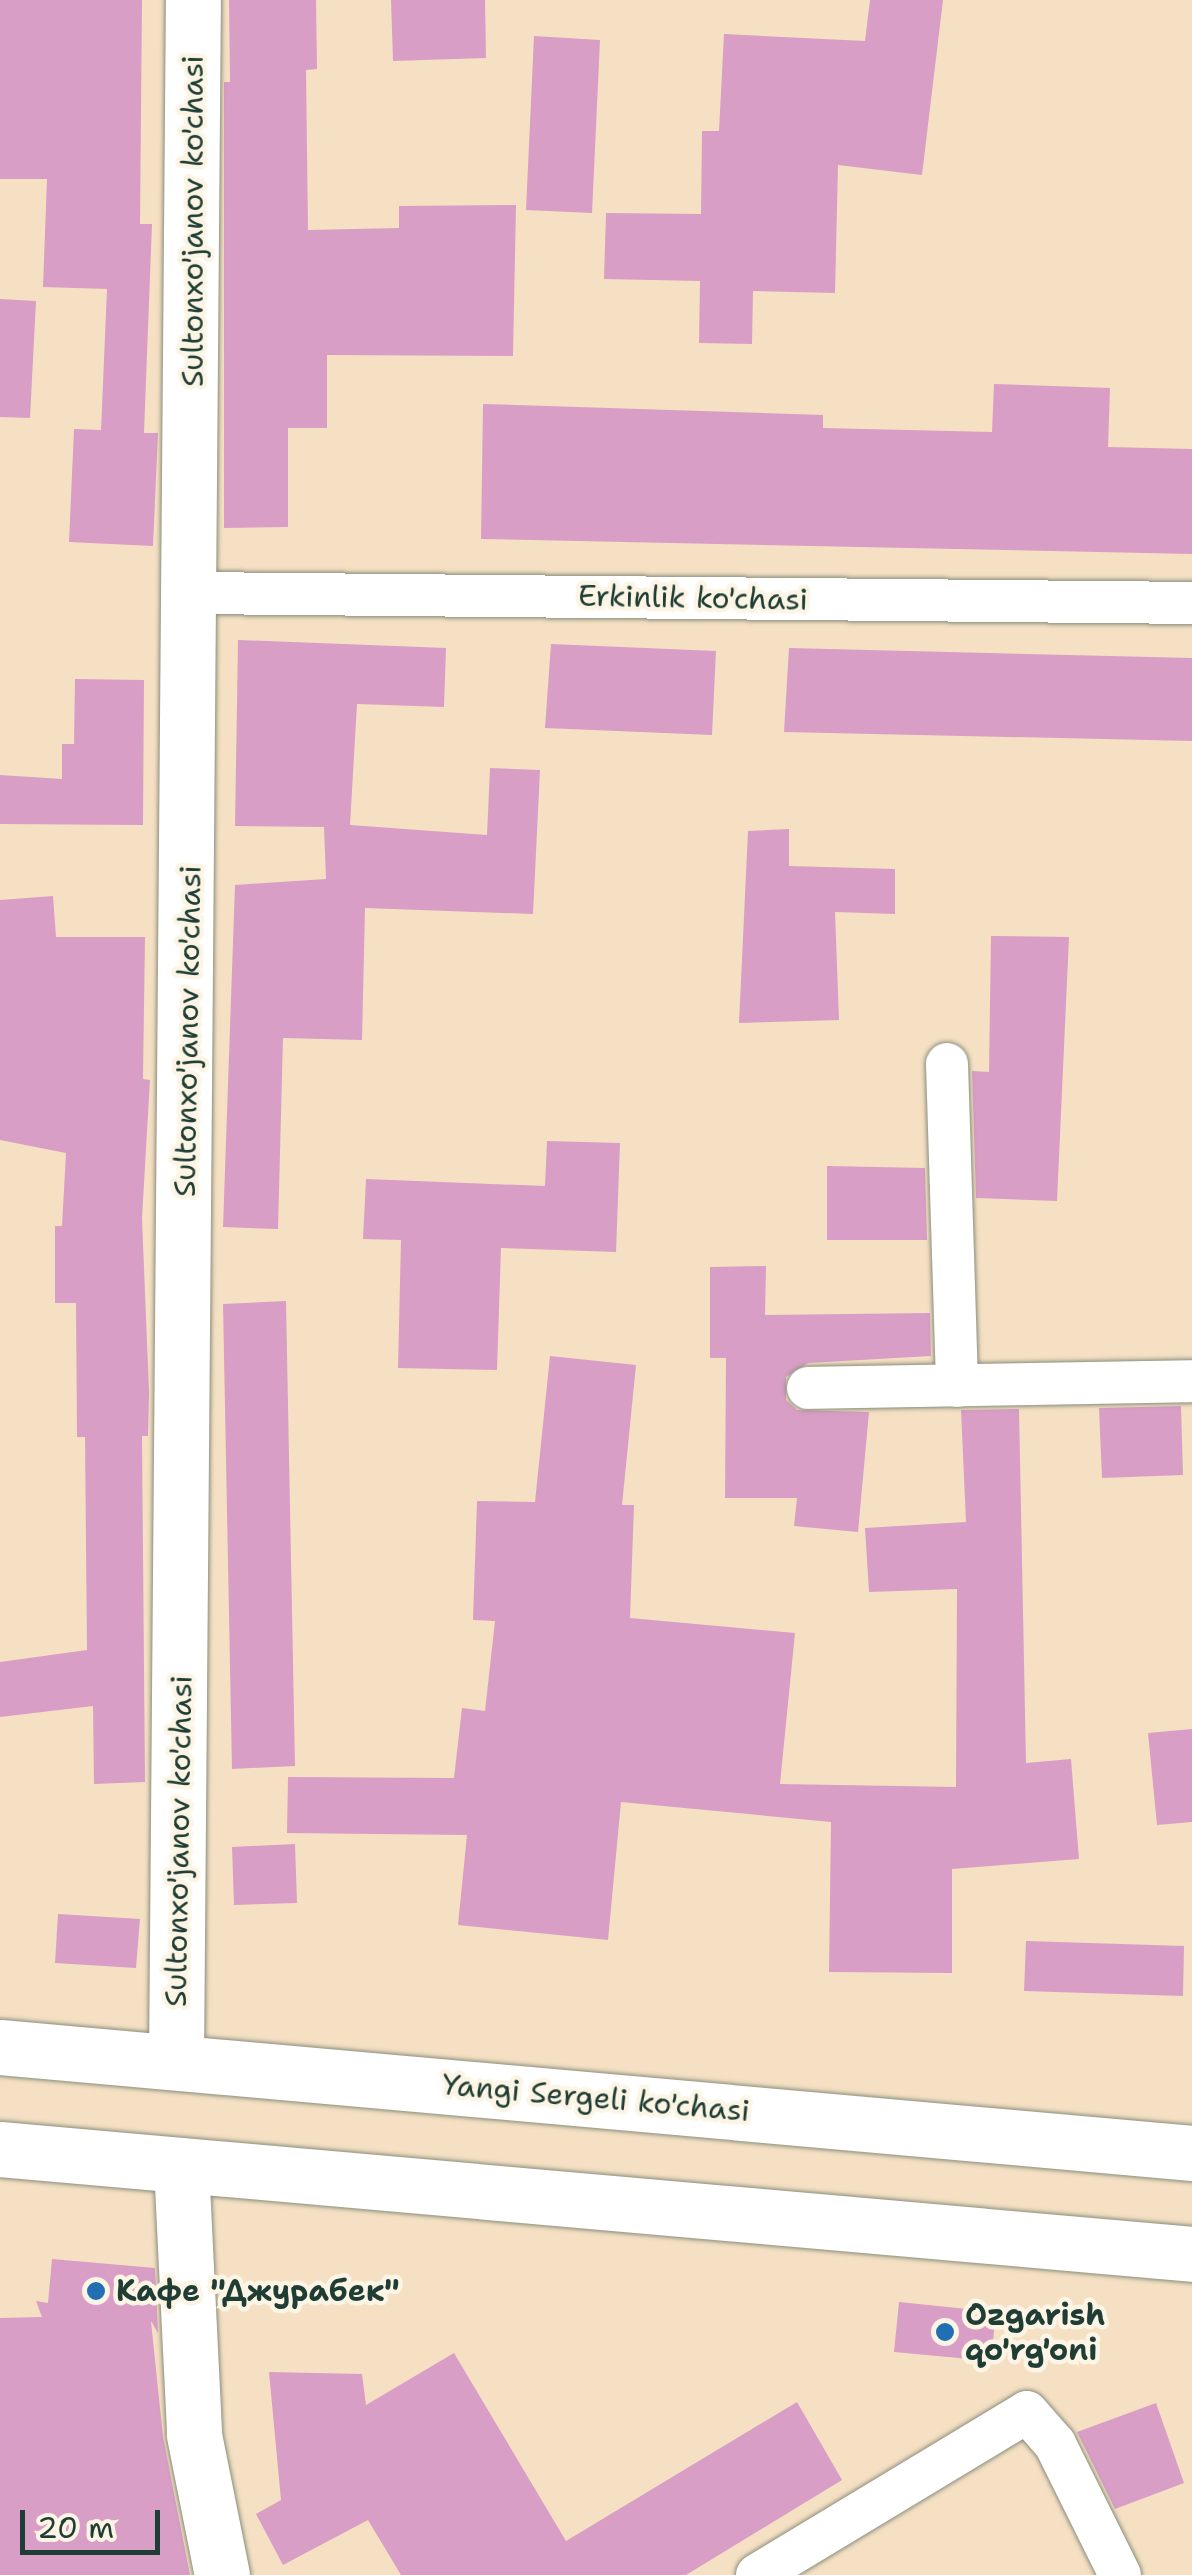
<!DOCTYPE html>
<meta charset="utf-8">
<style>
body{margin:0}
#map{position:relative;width:1192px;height:2575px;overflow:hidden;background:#f5e0c4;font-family:"Shantell Sans",sans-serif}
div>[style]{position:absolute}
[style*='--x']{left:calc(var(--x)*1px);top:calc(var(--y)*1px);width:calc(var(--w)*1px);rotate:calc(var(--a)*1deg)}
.building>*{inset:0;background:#d89ec5}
.roads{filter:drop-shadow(0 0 2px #8a8e7c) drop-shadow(0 0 2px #8a8e7c)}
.minor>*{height:42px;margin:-21px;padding:0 21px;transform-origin:21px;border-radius:21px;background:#fff}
.tertiary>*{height:55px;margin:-27.5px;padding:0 27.5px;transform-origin:27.5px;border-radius:27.5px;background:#fff}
.primary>*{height:55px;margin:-27.5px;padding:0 27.5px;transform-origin:27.5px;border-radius:27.5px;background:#fff}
.dots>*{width:28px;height:28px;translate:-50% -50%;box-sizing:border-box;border:5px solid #fcf5e5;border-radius:50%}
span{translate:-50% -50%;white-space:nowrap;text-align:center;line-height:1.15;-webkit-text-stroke:9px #fcf5e5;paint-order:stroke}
.street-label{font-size:30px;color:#1f3d34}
.poi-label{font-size:30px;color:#1f3d34;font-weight:700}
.left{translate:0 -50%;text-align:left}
.scale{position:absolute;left:20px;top:2510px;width:140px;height:45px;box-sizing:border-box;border:5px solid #1f3d34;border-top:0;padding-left:12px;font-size:30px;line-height:35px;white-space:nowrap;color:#1f3d34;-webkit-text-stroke:8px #fcf5e5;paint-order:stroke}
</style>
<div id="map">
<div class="building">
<i style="clip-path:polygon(0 0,142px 0,140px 224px,152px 224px,144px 433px,158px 433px,153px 546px,69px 542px,74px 429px,101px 430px,107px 289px,43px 287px,47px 179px,0 179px)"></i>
<i style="clip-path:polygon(229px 0,316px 0,317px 69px,306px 70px,308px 230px,399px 228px,399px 206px,516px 205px,513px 356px,327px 355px,327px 428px,288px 428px,288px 527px,224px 528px,224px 82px,230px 82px)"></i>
<i style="clip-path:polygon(391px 0,485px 0,486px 58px,393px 61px)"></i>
<i style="clip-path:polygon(870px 0,943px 0,922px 175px,838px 165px,835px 293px,753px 291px,752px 344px,699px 343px,700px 281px,604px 279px,606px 213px,701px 214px,702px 131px,719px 131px,724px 34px,865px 41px)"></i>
<i style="clip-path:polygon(534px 36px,600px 40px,592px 213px,526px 210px)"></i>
<i style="clip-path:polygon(0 299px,36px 301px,30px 418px,0 417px)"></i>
<i style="clip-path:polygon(994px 384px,1110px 388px,1108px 447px,1192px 449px,1192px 554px,481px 539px,483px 404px,823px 415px,823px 428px,992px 432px)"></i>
<i style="clip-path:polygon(238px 640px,446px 648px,444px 707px,357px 704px,350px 825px,487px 835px,490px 768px,540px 770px,533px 914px,365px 908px,362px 1040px,283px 1038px,278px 1229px,223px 1227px,235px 885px,326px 879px,324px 827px,235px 826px)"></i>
<i style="clip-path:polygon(551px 644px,716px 651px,712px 735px,545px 728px)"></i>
<i style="clip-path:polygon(789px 648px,1192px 658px,1192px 741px,784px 732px)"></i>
<i style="clip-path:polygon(75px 679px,144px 680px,143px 825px,0 824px,0 775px,62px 779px,62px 744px,74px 744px)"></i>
<i style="clip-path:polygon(789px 829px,789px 866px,895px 869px,895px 914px,835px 912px,839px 1020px,739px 1023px,748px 831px)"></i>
<i style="clip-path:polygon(53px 896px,56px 937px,145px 937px,143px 1079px,150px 1080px,142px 1218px,149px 1392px,148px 1436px,142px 1436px,145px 1782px,94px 1784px,93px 1706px,0 1717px,0 1662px,87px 1650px,85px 1437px,77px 1437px,76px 1303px,55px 1303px,55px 1226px,62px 1226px,66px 1153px,0 1140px,0 900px)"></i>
<i style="clip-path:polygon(991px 936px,1069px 937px,1057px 1201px,976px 1198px,972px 1071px,989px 1072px)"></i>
<i style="clip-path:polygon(547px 1141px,620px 1143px,616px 1252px,501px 1248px,497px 1370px,398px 1368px,401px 1240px,363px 1239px,366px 1179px,545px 1186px)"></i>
<i style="clip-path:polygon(827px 1166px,925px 1168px,927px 1240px,827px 1240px)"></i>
<i style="clip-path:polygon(766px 1266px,765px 1315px,930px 1313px,931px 1356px,808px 1363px,786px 1377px,786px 1400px,797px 1410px,869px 1412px,858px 1532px,794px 1526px,797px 1498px,725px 1498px,726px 1358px,710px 1358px,710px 1267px)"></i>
<i style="clip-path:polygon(286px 1301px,295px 1766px,232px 1769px,223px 1304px)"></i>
<i style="clip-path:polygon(550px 1356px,636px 1365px,622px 1505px,634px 1505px,630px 1618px,795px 1633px,780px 1784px,956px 1787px,957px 1589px,869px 1592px,865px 1528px,966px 1522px,961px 1410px,1019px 1409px,1026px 1763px,1071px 1759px,1079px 1859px,952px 1869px,952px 1973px,829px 1972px,831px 1822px,621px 1802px,608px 1940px,458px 1925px,467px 1835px,287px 1833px,288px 1777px,454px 1778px,462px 1708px,485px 1711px,495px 1621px,473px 1620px,477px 1501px,535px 1502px)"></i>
<i style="clip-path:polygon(1181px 1406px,1183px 1475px,1102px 1478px,1099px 1408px)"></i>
<i style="clip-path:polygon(1192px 1729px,1192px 1822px,1157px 1825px,1148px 1733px)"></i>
<i style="clip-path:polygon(295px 1844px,297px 1903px,234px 1905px,232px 1847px)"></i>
<i style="clip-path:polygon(58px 1914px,140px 1919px,136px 1968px,55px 1963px)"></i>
<i style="clip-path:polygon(1026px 1941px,1184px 1946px,1183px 1996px,1024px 1991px)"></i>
<i style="clip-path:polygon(52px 2259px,155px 2268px,158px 2333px,151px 2321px,163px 2437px,190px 2575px,0 2575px,0 2318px,42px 2317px,36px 2301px,48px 2303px)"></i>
<i style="clip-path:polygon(899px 2302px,996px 2312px,991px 2361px,894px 2352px)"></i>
<i style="clip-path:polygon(454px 2353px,566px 2541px,797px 2402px,842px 2480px,686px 2575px,401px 2575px,368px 2520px,283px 2565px,256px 2514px,281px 2500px,269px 2372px,362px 2374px,366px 2405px)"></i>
<i style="clip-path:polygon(1156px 2403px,1184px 2483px,1115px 2509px,1077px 2432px)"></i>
</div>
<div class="roads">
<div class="minor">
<i style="--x:193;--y:593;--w:999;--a:0.57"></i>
<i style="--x:947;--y:1064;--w:322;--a:88.2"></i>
<i style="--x:808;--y:1388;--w:384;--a:-1"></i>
<i style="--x:757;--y:2575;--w:315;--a:-31.1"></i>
<i style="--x:1027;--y:2412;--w:43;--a:48.8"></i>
<i style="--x:1055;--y:2444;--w:146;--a:63.6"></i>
</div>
<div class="tertiary">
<i style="--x:176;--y:2062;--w:2062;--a:-89.53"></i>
<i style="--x:181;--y:2165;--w:270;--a:87.2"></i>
<i style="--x:194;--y:2435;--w:143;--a:78.7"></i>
</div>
<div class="primary">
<i style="--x:0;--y:2047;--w:1197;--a:5.08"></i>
<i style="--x:0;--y:2149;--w:1197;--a:5.03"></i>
</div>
</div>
<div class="dots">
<i style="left:96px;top:2291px;background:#1f6fb2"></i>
<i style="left:945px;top:2332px;background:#1f6fb2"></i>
</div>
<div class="street-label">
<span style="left:193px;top:221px;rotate:-90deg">Sultonxo'janov ko'chasi</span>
<span style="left:693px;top:598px;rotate:1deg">Erkinlik ko'chasi</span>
<span style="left:188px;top:1031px;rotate:-89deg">Sultonxo'janov ko'chasi</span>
<span style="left:179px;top:1841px;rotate:-89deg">Sultonxo'janov ko'chasi</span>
<span style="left:596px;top:2098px;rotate:5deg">Yangi Sergeli ko'chasi</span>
</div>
<div class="poi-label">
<span class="left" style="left:116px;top:2291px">Кафе "Джурабек"</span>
<span class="left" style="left:965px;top:2332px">Ozgarish<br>qo'rg'oni</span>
</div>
<div class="scale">20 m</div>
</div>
